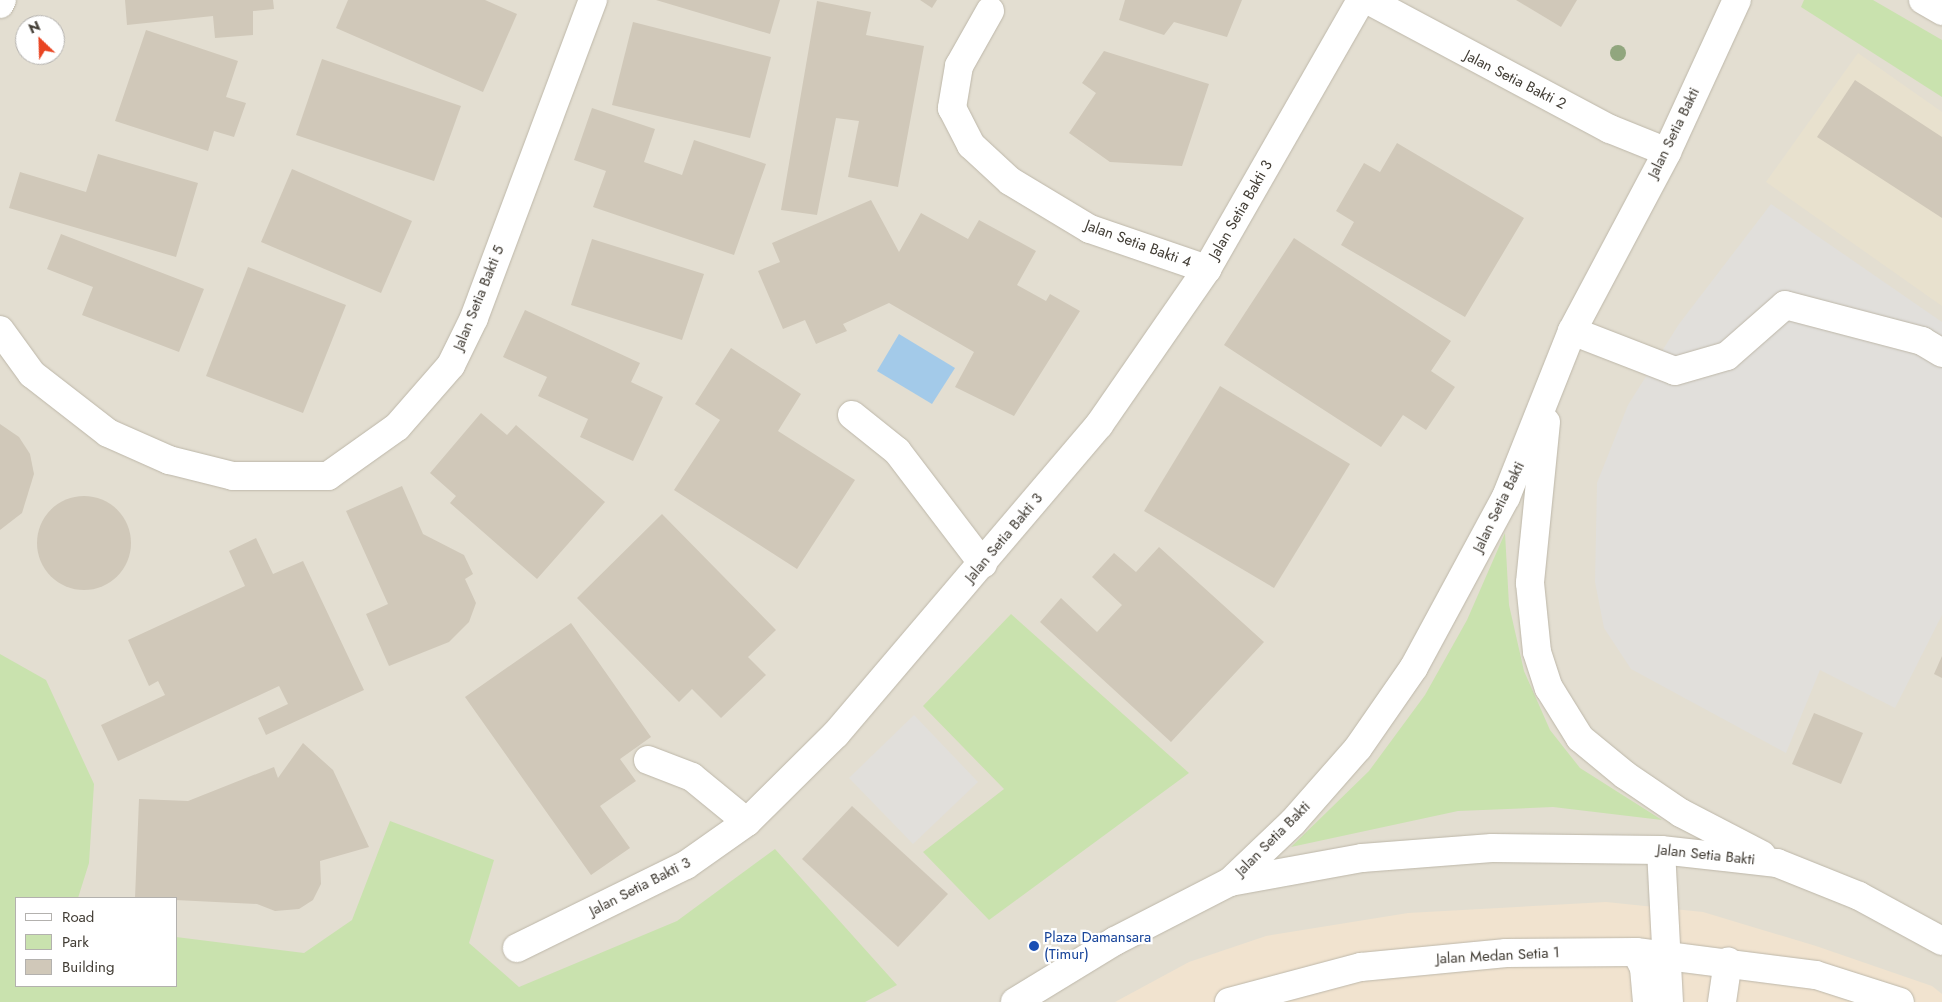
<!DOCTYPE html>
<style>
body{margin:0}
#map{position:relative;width:1942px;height:1002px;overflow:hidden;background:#f0ece3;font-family:Jost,sans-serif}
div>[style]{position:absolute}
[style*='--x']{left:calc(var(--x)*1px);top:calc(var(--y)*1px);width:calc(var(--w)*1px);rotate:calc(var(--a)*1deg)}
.residential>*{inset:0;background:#e3ded1}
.commercial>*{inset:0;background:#f1e3cf}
.education>*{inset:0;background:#e8e1ce}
.green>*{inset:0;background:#c9e2ae}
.parking>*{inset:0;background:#e1dfdb}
.water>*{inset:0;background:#a3cae9}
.building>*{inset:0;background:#d0c8b9}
.round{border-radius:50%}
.roads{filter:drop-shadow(0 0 1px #bdb7a9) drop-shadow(0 0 1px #bdb7a9)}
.minor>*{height:28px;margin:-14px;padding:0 14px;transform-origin:14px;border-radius:14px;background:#fff}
.trees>*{width:16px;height:16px;margin:-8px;border-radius:50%;background:#91a67e}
.dots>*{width:14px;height:14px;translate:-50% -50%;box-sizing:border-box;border:2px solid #fff;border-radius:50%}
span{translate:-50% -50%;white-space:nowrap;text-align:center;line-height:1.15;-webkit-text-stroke:4.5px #fff;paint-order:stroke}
.street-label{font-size:15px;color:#413c34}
.transit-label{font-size:15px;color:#164399}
.left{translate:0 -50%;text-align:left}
.legend{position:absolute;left:15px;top:897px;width:162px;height:90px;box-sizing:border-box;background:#fff;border:1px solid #b3b1ae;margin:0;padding:6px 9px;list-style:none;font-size:15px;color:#413c34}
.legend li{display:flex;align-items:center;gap:10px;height:25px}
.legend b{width:25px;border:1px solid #b3b1ae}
.north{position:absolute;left:15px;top:15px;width:50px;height:50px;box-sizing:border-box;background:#fff;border:1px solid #b3b1ae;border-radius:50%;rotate:336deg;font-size:14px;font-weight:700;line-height:20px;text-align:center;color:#413c34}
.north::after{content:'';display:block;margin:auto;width:18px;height:22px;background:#e94421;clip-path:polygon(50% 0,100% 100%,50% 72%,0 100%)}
</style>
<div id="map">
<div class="residential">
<i style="clip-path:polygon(evenodd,0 0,1942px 0,1942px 1002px,0 1002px,0 0,25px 25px,55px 25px,55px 55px,25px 55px,25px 25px,0 0,16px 898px,176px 898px,176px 986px,16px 986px,16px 898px)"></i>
</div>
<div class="commercial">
<i style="clip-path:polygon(1606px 902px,1703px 912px,1816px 946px,1932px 986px,1942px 994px,1942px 1002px,1115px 1002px,1189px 962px,1266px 936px,1408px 913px)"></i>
</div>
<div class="education">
<i style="clip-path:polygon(1858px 53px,1942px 112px,1942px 306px,1766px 182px)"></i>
</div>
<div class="green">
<i style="clip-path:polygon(1804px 0,1873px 0,1942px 40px,1942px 97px,1801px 7px)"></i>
<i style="clip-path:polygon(1505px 533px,1509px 605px,1524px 671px,1550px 730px,1580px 768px,1662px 820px,1553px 807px,1458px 811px,1291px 847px,1369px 771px,1425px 695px,1467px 620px)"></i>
<i style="clip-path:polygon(1011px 614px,1189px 773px,989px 920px,923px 852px,1004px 789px,923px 706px)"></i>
<i style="clip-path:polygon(0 654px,46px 680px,94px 784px,89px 863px,78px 898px,16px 898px,16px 986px,176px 986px,176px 937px,304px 953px,352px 920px,390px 821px,494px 860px,469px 943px,519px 987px,677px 921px,775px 849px,897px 985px,865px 1002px,0 1002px)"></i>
</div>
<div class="parking">
<i style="clip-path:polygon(1771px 204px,1942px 322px,1942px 615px,1895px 708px,1820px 670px,1786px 753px,1631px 669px,1604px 628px,1595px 582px,1597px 483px,1628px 405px,1679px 324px)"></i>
<i style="clip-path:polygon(914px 715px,978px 782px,913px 844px,849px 778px)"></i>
</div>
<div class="water">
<i style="clip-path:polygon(899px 334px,955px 368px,932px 404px,877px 371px)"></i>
</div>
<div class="building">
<i style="clip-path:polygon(125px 0,273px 0,274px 9px,253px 11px,253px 35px,215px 38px,213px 16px,127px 25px)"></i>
<i style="clip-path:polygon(348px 0,485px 0,517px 14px,483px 92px,336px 28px)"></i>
<i style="clip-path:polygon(656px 0,780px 0,770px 34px)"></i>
<i style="clip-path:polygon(920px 0,937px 0,932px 8px)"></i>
<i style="clip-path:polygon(1125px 0,1242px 0,1227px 37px,1174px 22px,1164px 35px,1119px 20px)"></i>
<i style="clip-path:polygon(1516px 0,1577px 0,1561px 27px)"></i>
<i style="clip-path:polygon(817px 1px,871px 12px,866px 35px,924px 46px,898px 187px,848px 177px,859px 121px,836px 118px,817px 215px,781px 210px)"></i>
<i style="clip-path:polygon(633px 22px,771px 57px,750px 138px,612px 105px)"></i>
<i style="clip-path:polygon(146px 30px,238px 61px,226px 97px,246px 103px,234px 137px,214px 131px,208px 151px,115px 121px)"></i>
<i style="clip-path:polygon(1104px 51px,1209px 84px,1182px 166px,1110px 162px,1069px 133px,1096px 93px,1082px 83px)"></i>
<i style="clip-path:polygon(322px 59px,461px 106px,434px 181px,296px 135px)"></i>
<i style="clip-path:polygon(1855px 80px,1942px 137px,1942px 218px,1817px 137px)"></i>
<i style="clip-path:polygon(592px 108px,655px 129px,644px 162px,682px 175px,694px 140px,766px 164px,734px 255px,593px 207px,606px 171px,574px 160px)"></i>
<i style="clip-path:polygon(1397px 143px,1524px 218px,1465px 317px,1341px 245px,1354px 222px,1336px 211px,1364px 163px,1380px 172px)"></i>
<i style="clip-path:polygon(98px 154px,198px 183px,176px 257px,9px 208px,20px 172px,86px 192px)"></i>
<i style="clip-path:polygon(292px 169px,412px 221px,381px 293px,261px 242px)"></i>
<i style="clip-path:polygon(871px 200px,899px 252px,921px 213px,968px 239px,979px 220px,1036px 251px,1017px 285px,1046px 301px,1050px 294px,1080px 311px,1014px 416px,955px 387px,974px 352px,889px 303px,843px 324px,847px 331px,816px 344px,805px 320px,783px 329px,758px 271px,780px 262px,772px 243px)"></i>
<i style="clip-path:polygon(61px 234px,204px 289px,179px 352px,82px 315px,93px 287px,47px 269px)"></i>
<i style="clip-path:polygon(1294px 238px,1451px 341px,1431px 371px,1455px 387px,1426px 430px,1403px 415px,1381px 447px,1224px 345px)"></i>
<i style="clip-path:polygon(592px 239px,704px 274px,682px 340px,571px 305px)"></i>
<i style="clip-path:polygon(248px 267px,346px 305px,303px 413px,206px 376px)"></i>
<i style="clip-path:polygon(525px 310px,640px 363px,631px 382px,663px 397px,633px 461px,580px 437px,588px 419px,538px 396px,547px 377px,503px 357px)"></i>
<i style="clip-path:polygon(731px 348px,801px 394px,778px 431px,855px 480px,797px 569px,674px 490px,720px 420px,695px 404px)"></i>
<i style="clip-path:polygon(1220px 386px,1350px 464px,1274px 588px,1144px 511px)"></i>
<i style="clip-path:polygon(481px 413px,507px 435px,516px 425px,605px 502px,537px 579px,450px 503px,456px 496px,430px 473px)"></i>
<i style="clip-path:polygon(0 424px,19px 437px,30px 454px,34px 474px,22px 513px,0 530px)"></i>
<i style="clip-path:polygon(402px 486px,423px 534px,464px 555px,473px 574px,465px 579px,476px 603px,469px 622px,449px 642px,389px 666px,366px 614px,388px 604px,346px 511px)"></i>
<i class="round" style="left:37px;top:496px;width:94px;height:94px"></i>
<i style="clip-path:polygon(662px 514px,776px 630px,748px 657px,766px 675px,721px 718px,692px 689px,679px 702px,577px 598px)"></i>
<i style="clip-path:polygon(256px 538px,273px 574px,303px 561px,364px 690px,266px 735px,258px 718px,288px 704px,279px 686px,118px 761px,101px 725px,165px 695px,158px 681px,149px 686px,128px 640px,245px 586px,229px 551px)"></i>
<i style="clip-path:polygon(1159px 547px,1264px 642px,1171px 742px,1040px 622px,1061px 598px,1097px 632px,1122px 605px,1092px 577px,1114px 553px,1136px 572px)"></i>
<i style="clip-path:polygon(571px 623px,651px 737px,620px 759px,636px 781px,600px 806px,630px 848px,591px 875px,465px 697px)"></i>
<i style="clip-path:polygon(1942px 656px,1942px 678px,1934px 674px)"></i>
<i style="clip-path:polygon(1814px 713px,1863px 733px,1841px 784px,1792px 764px)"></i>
<i style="clip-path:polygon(303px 743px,333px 770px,369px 847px,320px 861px,321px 884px,313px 900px,299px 909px,275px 911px,257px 904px,135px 898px,139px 799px,188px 801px,274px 767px,278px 778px)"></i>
<i style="clip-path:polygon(852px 806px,948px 894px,898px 947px,802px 859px)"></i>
</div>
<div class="roads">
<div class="minor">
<i style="--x:1368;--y:0;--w:274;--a:28.1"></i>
<i style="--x:1610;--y:129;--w:61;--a:22"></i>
<i style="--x:1923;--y:0;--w:22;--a:30"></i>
<i style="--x:0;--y:4;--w:4;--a:-63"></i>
<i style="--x:990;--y:11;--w:63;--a:119.4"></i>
<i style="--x:959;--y:66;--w:43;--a:99.5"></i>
<i style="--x:952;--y:108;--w:42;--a:62.8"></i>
<i style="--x:971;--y:145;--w:53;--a:42.7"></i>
<i style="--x:1010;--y:181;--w:93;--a:31"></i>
<i style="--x:1090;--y:229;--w:124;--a:18.9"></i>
<i style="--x:0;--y:330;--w:54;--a:54"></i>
<i style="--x:32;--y:374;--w:96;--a:37.8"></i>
<i style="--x:108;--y:433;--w:67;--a:23.9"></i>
<i style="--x:169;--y:460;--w:66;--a:14"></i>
<i style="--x:233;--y:476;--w:95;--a:0"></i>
<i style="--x:328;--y:476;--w:85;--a:-35.4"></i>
<i style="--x:397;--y:427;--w:82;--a:-48.9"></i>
<i style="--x:451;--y:365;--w:52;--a:-63.9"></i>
<i style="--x:474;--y:318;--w:340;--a:-69.5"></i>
<i style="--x:1572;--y:331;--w:110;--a:21.2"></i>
<i style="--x:1675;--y:371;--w:54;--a:-16.1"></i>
<i style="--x:1727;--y:356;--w:77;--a:-41.3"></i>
<i style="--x:1785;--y:305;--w:142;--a:14.7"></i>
<i style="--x:1922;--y:341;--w:23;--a:31"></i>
<i style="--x:852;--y:415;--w:58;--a:38.7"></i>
<i style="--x:897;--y:451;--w:142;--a:52.7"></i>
<i style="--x:1546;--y:422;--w:162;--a:95.7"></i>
<i style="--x:1530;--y:583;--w:69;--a:84.2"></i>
<i style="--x:1537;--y:652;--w:38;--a:72"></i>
<i style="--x:1549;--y:688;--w:59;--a:58.2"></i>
<i style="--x:1580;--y:738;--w:58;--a:39.4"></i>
<i style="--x:1625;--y:775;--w:68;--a:34.2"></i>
<i style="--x:1681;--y:813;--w:91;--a:27.4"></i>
<i style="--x:648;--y:760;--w:47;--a:21.1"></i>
<i style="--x:692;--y:777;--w:71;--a:39.3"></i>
<i style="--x:1661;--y:850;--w:152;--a:87"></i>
<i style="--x:1230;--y:882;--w:134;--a:-10.3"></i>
<i style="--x:1362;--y:858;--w:130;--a:-4.4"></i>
<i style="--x:1492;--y:848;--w:169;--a:0.7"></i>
<i style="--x:1661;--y:850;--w:117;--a:6.4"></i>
<i style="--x:1777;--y:863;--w:88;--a:21.9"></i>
<i style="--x:1859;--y:896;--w:94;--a:28.5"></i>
<i style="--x:517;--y:948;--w:188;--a:-26.2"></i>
<i style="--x:686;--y:865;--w:75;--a:-35.2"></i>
<i style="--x:747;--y:822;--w:125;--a:-44.7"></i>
<i style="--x:836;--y:734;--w:406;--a:-49.6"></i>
<i style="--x:1099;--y:425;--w:190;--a:-55.3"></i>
<i style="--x:1207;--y:269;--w:310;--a:-60.2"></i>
<i style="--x:1636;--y:952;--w:18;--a:63"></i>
<i style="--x:1644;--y:968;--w:34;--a:85"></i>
<i style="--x:1015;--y:1002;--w:117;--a:-31.4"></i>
<i style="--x:1115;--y:941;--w:129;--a:-27.2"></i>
<i style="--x:1230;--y:882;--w:87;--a:-43.6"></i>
<i style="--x:1293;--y:822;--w:98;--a:-48.7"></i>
<i style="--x:1358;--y:748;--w:98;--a:-55.3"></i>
<i style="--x:1414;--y:667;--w:193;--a:-61.6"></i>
<i style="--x:1506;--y:497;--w:179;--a:-68.3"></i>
<i style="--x:1572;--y:331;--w:203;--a:-62"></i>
<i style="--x:1667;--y:152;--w:167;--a:-65.3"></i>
<i style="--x:1229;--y:1002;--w:137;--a:-14.9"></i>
<i style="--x:1361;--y:967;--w:146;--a:-5.5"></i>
<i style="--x:1506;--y:953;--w:130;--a:-0.4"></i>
<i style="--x:1636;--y:952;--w:181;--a:7.3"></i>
<i style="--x:1816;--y:975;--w:88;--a:17.8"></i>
<i style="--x:1722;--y:1002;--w:41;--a:-81.7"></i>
</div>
</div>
<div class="trees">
<i style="left:1618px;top:53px"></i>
</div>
<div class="dots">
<i style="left:1034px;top:946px;background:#1a4fb4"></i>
</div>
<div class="street-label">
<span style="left:1515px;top:80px;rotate:27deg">Jalan Setia Bakti 2</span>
<span style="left:1674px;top:133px;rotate:-64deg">Jalan Setia Bakti</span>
<span style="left:1241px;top:210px;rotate:-60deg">Jalan Setia Bakti 3</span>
<span style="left:1138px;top:244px;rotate:20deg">Jalan Setia Bakti 4</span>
<span style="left:479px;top:298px;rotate:-68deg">Jalan Setia Bakti 5</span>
<span style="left:1499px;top:507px;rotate:-64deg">Jalan Setia Bakti</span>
<span style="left:1004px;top:538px;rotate:-50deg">Jalan Setia Bakti 3</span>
<span style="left:1273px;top:839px;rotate:-45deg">Jalan Setia Bakti</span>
<span style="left:1706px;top:855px;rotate:6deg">Jalan Setia Bakti</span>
<span style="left:640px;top:887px;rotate:-27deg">Jalan Setia Bakti 3</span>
<span style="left:1498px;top:956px;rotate:-3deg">Jalan Medan Setia 1</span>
</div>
<div class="transit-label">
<span class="left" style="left:1044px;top:946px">Plaza Damansara<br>(Timur)</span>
</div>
<ul class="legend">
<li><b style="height:6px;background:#fff"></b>Road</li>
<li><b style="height:14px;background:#c9e2ae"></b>Park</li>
<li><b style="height:14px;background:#d0c8b9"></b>Building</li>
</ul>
<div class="north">N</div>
</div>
